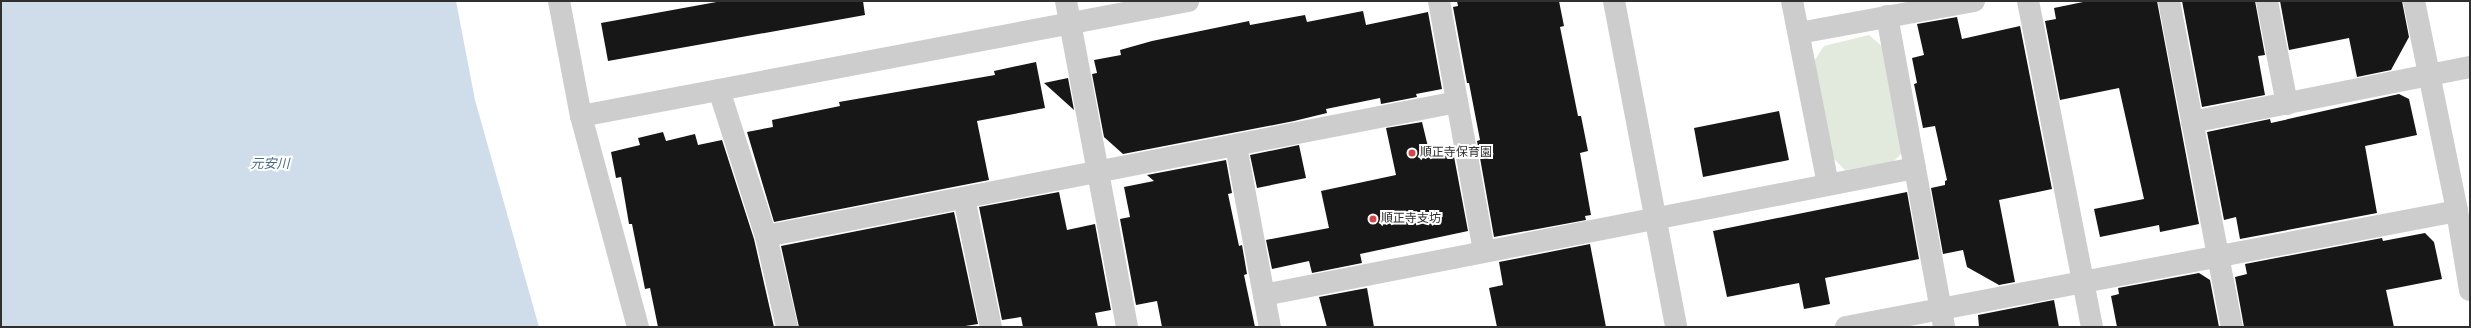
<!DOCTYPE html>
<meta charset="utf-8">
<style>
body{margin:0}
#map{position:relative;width:2471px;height:328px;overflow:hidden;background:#fff;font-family:"DejaVu Sans","Noto Sans JP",sans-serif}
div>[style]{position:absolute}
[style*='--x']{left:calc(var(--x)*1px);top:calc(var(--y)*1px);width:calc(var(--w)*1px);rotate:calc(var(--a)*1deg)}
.green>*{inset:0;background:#e2e9dd}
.water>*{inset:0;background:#cedde9}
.building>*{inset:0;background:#171717}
.minor>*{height:22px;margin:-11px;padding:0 11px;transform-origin:11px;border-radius:11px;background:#cdcdcd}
.tertiary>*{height:22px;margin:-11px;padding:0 11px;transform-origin:11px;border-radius:11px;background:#cdcdcd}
.dots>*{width:11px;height:11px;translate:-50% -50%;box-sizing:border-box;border:2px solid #fff;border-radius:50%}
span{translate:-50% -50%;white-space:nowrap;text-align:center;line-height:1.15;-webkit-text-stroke:4px #fff;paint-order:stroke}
.poi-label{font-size:12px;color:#303030}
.left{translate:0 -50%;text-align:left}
.water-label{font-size:13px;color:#456b8b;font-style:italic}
.frame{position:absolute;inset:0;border:2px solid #303030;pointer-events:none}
</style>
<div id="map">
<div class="green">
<i style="clip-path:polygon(1869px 35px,1885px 49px,1907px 148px,1893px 162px,1845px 170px,1830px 155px,1812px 64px,1824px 46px)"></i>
</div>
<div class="water">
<i style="clip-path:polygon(1px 1px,456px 1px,475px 100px,539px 327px,1px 327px)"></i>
</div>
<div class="building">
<i style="clip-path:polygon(722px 1px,863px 1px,865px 15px,608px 61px,601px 23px)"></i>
<i style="clip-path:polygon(1457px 1px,1559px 1px,1564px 26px,1560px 27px,1578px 116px,1581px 116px,1588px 151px,1580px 153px,1591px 215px,1585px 216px,1586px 220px,1494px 237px,1477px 141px,1480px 140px,1469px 83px,1467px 83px,1453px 7px,1458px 6px)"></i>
<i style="clip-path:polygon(2088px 1px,2157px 1px,2199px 224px,2160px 232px,2159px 225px,2100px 237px,2094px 209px,2144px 199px,2119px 88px,2060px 100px,2045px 21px,2056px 19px,2054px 8px)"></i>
<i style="clip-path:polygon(2182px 1px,2255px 1px,2265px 55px,2258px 56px,2265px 95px,2202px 107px)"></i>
<i style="clip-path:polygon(2280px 1px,2402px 1px,2409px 37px,2391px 70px,2357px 77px,2349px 38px,2289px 50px)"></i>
<i style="clip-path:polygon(1363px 11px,1366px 25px,1428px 12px,1442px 89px,1416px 94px,1417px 97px,1381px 104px,1380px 98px,1326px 109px,1327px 113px,1294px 121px,1123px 154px,1104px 137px,1092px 74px,1097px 73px,1094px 60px,1121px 55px,1120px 50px,1152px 41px,1249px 21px,1250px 25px,1305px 15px,1307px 22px)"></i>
<i style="clip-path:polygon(1957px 17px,1962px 39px,2020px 26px,2052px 189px,1999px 200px,2015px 282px,1999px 285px,1967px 267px,1963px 250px,1943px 254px,1931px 188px,1945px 185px,1945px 181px,1947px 180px,1935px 126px,1923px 128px,1914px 84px,1917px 83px,1912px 58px,1924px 55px,1917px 24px)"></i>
<i style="clip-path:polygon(1036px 62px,1045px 108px,977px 121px,989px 180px,774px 222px,747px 132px,773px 127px,772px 120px,840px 106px,839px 102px,995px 75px,994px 71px)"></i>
<i style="clip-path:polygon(1068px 78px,1074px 110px,1044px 83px)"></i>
<i style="clip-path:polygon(2399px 94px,2409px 99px,2417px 135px,2365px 146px,2377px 213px,2240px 239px,2236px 217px,2224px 220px,2207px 132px,2270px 119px,2271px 123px)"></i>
<i style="clip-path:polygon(1779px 111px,1789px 160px,1703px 177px,1694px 128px)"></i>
<i style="clip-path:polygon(1422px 122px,1429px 151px,1452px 146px,1468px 231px,1360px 254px,1362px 263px,1312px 273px,1309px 261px,1272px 269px,1266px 240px,1329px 228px,1321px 191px,1396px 175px,1386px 128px)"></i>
<i style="clip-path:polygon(663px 132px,666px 141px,695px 134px,698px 145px,722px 140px,754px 239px,774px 327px,658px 327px,650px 288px,645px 289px,632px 224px,629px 224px,621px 177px,616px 178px,611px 152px,640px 145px,638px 138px)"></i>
<i style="clip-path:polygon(1299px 145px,1306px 178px,1257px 188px,1250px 155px)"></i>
<i style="clip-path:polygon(1226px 160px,1232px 193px,1228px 194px,1239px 246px,1242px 245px,1247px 274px,1244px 275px,1255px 327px,1162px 327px,1157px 301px,1136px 305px,1120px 219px,1130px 217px,1124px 187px,1154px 181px,1147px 175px)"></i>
<i style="clip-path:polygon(1059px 192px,1067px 230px,1095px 224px,1111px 310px,1095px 313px,1098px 327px,1023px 327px,1021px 317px,1002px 320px,979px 207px)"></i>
<i style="clip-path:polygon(1907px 192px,1919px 259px,1825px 278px,1830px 304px,1804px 309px,1799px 283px,1727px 297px,1713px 231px)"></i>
<i style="clip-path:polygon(954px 212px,978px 324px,959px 327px,799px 327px,781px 246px)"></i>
<i style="clip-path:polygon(2425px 233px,2434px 242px,2442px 279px,2386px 290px,2394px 327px,2244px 327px,2235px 277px,2247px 274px,2245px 264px,2382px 238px,2383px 241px)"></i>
<i style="clip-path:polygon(1590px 244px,1606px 327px,1497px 327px,1489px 288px,1503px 285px,1499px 262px)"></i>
<i style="clip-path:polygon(2199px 273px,2210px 280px,2219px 327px,2117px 327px,2111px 296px,2119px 294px,2118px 288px)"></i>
<i style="clip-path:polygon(1367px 288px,1374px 327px,1327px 327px,1319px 297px)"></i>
<i style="clip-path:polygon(2054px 300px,2059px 327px,1979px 327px,1978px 315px)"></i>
</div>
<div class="minor">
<i style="--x:559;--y:1;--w:117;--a:79.2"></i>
<i style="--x:581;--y:116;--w:219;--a:74.9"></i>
<i style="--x:1066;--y:1;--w:332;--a:79.4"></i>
<i style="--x:1439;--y:1;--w:254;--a:79.8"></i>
<i style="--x:1792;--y:1;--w:187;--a:78.9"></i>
<i style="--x:2028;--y:1;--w:332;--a:78.9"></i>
<i style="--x:2169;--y:1;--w:332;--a:79.1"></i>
<i style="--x:2267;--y:1;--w:105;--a:79"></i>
<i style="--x:1887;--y:16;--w:316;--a:79.6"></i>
<i style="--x:1799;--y:33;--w:178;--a:-10.4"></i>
<i style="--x:719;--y:90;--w:153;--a:72.2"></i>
<i style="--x:766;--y:236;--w:93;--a:77"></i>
<i style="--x:2192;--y:122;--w:283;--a:-11.2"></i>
<i style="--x:1236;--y:146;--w:184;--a:79.4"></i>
<i style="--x:964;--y:198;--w:132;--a:78.2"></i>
<i style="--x:766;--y:236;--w:704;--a:-10.97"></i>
<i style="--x:1264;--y:295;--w:663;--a:-11.04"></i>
<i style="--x:1846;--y:327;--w:622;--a:-10.75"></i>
</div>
<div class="tertiary">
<i style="--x:1614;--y:1;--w:332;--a:79.2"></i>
<i style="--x:2414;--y:1;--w:214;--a:78.4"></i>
<i style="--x:2457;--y:211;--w:80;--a:80.7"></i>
<i style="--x:581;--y:116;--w:618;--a:-10.73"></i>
</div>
<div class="dots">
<i style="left:1412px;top:153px;background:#d54446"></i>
<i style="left:1373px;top:219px;background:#d54446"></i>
</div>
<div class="poi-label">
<span class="left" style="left:1420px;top:153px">順正寺保育園</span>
<span class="left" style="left:1381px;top:219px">順正寺支坊</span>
</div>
<div class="water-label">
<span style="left:270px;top:164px">元安川</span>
</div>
<div class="frame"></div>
</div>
